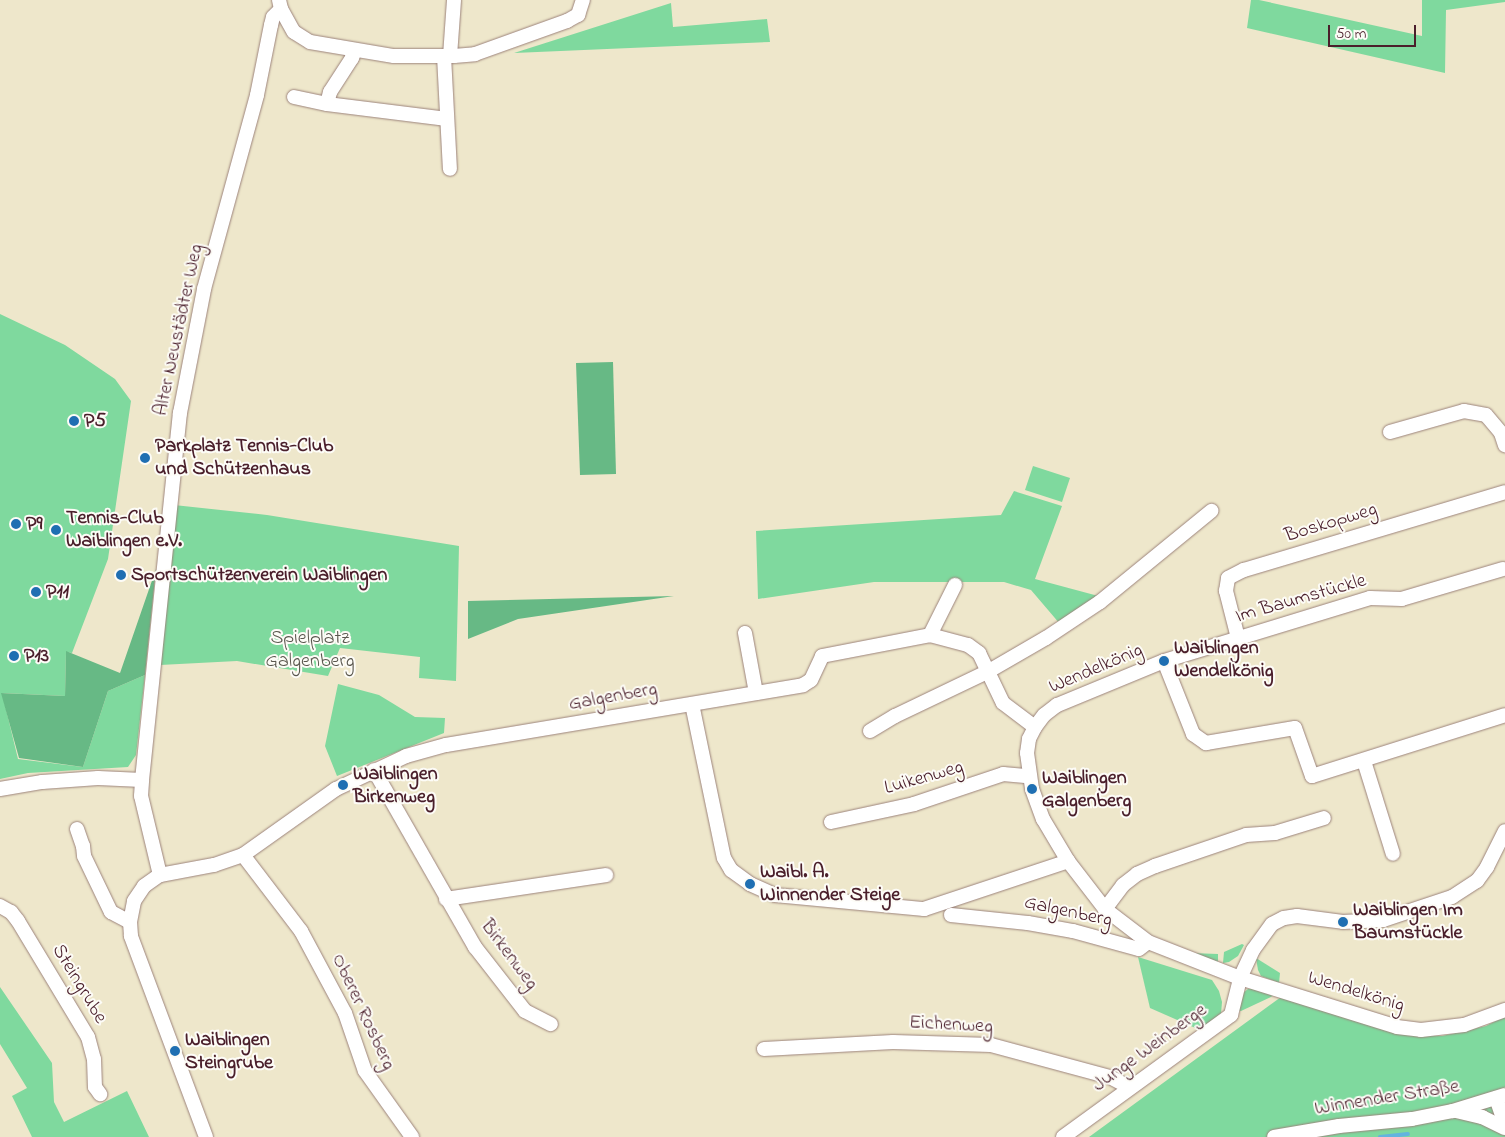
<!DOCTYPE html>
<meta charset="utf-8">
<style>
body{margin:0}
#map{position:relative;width:1505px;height:1137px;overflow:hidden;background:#eee7cb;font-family:"Indie Flower",sans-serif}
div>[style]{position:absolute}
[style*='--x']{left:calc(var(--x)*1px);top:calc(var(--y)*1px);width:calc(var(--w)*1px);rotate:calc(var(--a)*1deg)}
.green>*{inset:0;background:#7fd99e}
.forest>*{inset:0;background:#67b985}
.stream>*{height:4px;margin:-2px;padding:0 2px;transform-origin:2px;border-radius:2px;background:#63b4de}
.roads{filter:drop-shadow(0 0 1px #9c837b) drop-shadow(0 0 1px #9c837b)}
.minor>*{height:14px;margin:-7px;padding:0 7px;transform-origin:7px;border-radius:7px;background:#fff}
.dots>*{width:14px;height:14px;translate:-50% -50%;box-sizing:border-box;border:2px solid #fdfcf7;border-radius:50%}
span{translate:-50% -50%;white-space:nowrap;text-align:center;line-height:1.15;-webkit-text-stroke:4px #fdfcf7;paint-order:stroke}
.street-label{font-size:20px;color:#4a1f2b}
.poi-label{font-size:20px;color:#4a1f2b;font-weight:700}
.left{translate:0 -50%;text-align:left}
.park-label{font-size:20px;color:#5a574e}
.scale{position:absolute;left:1328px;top:25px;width:88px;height:22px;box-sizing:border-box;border:2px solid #4a1f2b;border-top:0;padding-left:6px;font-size:15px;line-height:18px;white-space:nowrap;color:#4a1f2b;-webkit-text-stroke:4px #fdfcf7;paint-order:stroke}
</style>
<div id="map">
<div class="green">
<i style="clip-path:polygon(1251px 0,1259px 0,1422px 36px,1422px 0,1505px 0,1505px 2px,1446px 10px,1445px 73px,1247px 28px)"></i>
<i style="clip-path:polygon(671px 3px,673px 27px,767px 19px,770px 42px,514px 53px)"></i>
<i style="clip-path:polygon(0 314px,65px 345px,115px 379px,131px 401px,108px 559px,72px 653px,66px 652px,65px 696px,2px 693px,18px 759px,83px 767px,108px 691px,145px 675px,136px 755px,128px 767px,28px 773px,0 779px)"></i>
<i style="clip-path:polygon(1033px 466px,1070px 478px,1062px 502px,1025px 490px)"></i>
<i style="clip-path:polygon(1014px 491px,1062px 506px,1035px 579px,1102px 597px,1060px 624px,1031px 590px,1004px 582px,874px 582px,758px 599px,756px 531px,1001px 515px)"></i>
<i style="clip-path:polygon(174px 505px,267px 515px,459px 546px,456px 681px,419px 678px,420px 657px,340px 648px,328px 676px,237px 661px,160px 665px)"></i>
<i style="clip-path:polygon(338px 684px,379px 695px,415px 717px,445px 718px,444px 733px,337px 776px,325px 746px)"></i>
<i style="clip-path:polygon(1242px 944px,1244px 945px,1238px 956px,1229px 962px,1223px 963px,1224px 952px)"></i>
<i style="clip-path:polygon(1191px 953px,1218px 954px,1218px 962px)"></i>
<i style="clip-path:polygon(1138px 957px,1212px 980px,1219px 991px,1222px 1002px,1221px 1014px,1200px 1030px,1150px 1008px)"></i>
<i style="clip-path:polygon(1256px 958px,1280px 973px,1279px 983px,1261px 976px,1258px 970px)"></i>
<i style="clip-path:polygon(0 987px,52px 1063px,54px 1102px,64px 1122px,127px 1091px,149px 1137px,32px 1137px,12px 1096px,27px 1088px,0 1044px)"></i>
<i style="clip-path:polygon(1256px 988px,1275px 995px,1241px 1011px,1237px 1011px,1243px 993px,1248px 989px)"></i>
<i style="clip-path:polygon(1281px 997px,1396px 1033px,1442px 1036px,1486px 1026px,1505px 1016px,1505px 1137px,1089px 1137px)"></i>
</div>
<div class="forest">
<i style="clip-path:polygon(613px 362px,616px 474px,580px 475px,576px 363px)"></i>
<i style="clip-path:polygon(156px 569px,145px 675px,108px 691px,83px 767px,19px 758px,1px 693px,65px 696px,66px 651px,120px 673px)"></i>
<i style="clip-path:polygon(674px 596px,518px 619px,468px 639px,468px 601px)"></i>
</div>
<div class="stream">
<i style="--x:1380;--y:1137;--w:28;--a:-6"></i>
</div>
<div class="roads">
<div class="minor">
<i style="--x:279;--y:0;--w:9;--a:77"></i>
<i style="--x:281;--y:9;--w:26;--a:61"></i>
<i style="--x:294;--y:32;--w:19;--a:32"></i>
<i style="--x:310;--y:42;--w:85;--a:9.5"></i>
<i style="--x:394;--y:56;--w:60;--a:0"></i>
<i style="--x:454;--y:56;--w:21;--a:-5"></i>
<i style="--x:475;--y:54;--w:98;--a:-19.7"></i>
<i style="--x:567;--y:21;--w:13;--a:-29"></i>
<i style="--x:578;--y:15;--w:16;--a:-72"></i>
<i style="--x:355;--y:50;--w:9;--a:111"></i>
<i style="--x:352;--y:58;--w:40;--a:122.9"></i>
<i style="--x:330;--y:92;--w:12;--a:104"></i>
<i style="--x:327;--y:104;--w:121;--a:7.1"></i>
<i style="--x:444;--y:56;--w:113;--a:87"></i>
<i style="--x:450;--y:56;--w:56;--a:-85.9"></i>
<i style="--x:294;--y:97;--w:34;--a:12"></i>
<i style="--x:1390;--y:432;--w:77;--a:-15.8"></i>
<i style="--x:1464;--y:411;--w:22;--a:10"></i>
<i style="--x:1486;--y:415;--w:23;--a:50"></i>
<i style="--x:1501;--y:433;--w:13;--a:72"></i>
<i style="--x:1503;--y:569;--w:105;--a:163.5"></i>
<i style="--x:1402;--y:599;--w:32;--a:-178"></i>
<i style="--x:1370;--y:598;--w:215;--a:163"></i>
<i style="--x:1164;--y:661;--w:116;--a:157.6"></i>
<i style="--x:1057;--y:705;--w:16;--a:142"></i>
<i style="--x:1044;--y:715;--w:15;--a:127"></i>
<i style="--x:1035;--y:727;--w:13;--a:117"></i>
<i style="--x:1029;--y:739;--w:14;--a:98"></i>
<i style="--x:1027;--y:753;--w:36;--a:82"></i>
<i style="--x:1032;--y:789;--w:32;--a:70"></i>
<i style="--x:1043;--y:819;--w:49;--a:59.2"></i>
<i style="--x:1068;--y:861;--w:61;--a:52.4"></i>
<i style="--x:1105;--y:909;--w:54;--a:37.5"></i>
<i style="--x:1148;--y:942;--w:99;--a:21.4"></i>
<i style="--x:1240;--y:978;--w:164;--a:17.3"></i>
<i style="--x:1397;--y:1027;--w:24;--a:7"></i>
<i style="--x:1421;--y:1030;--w:43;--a:-6.6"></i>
<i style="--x:1464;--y:1025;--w:44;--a:-20.1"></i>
<i style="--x:745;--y:633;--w:61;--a:79.6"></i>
<i style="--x:930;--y:635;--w:56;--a:-63.4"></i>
<i style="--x:1238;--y:638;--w:49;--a:-104.3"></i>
<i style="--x:1226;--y:591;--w:13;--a:-81"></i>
<i style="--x:1228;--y:578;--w:18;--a:-27"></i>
<i style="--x:1244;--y:570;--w:272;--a:-16.6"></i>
<i style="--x:1164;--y:661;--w:79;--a:68.3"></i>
<i style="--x:1193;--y:734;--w:16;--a:35"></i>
<i style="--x:1206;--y:743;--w:90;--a:-9.6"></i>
<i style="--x:1295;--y:728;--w:51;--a:70.5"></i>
<i style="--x:1312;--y:776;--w:202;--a:-17.5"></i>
<i style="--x:692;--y:704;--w:157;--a:78.3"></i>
<i style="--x:724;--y:858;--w:14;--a:60"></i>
<i style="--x:731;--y:870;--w:24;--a:36"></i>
<i style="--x:750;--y:884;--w:27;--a:24"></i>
<i style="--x:775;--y:895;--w:150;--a:5.4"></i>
<i style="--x:924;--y:909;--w:152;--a:-18.4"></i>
<i style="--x:870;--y:731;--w:29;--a:-31"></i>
<i style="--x:895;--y:716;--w:104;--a:-25.6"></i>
<i style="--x:989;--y:671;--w:66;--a:-30.1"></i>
<i style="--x:1046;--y:638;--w:65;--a:-33.7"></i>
<i style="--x:1100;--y:602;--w:144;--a:-39.3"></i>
<i style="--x:1364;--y:761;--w:97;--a:72.7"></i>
<i style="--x:374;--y:770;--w:204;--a:60.3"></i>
<i style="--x:475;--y:947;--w:81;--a:52"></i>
<i style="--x:525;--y:1011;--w:29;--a:27"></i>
<i style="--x:0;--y:789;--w:43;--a:-9.5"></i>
<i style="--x:42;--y:782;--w:56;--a:-4.1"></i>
<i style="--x:98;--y:778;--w:44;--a:2.6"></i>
<i style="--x:831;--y:822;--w:85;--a:-12.2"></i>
<i style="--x:914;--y:804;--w:94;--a:-18.6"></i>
<i style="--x:1003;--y:774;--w:25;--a:5"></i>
<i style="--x:77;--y:829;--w:18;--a:71"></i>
<i style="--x:83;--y:846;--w:10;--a:84"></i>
<i style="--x:84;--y:856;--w:62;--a:64.3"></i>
<i style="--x:111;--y:912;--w:21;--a:28"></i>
<i style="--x:243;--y:855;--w:96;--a:52.7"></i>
<i style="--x:301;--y:931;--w:93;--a:61.8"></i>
<i style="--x:345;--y:1013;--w:61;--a:71"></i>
<i style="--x:365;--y:1071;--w:81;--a:54.5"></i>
<i style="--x:160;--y:875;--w:81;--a:-103.5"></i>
<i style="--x:141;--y:796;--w:16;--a:-86"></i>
<i style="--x:142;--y:780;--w:369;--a:-84.1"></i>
<i style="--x:180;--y:413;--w:126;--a:-79"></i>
<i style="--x:204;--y:289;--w:201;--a:-74.7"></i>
<i style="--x:257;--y:95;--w:71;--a:-78.7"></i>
<i style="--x:271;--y:25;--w:8;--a:-76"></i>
<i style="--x:273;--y:17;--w:11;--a:-45"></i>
<i style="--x:446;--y:899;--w:162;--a:-8.5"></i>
<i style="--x:0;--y:906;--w:13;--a:29"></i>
<i style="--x:11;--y:912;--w:11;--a:52"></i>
<i style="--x:18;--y:921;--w:135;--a:58.9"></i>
<i style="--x:88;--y:1037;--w:23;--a:75"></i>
<i style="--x:94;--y:1059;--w:28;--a:88"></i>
<i style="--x:95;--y:1087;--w:9;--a:54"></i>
<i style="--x:1105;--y:909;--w:30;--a:-53"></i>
<i style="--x:1123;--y:885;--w:18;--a:-38"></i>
<i style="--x:1137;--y:874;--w:20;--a:-24"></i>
<i style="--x:1155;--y:866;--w:96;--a:-18.8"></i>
<i style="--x:1246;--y:835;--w:29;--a:-4"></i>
<i style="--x:1275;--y:833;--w:51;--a:-17"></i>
<i style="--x:951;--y:915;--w:77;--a:5.9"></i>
<i style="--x:1028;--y:923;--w:46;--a:10.1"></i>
<i style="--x:1073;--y:931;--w:68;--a:15.3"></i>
<i style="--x:1139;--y:949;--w:11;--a:-38"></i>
<i style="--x:764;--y:1049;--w:129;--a:-3.1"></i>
<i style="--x:893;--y:1042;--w:98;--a:1.8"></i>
<i style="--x:991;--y:1045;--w:123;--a:15.1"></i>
<i style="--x:1110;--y:1077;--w:21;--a:28"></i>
<i style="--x:1496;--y:1098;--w:28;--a:71"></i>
<i style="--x:1456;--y:1111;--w:27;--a:13"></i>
<i style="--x:1482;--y:1117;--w:25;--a:26"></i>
<i style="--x:206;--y:1137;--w:215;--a:-110.5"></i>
<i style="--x:131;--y:936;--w:14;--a:-94"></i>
<i style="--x:130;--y:922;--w:21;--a:-79"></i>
<i style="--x:134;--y:901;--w:18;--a:-56"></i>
<i style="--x:144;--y:886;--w:19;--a:-35"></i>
<i style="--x:160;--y:875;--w:55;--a:-10.5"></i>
<i style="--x:214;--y:865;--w:31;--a:-19"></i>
<i style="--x:243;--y:855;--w:114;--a:-35.4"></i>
<i style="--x:336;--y:789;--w:77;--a:-25.2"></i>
<i style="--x:406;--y:756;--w:41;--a:-15.4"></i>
<i style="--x:446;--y:745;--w:362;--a:-9.5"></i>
<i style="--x:803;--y:685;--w:9;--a:-32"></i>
<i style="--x:811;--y:680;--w:26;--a:-65"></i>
<i style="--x:822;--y:656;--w:110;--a:-11"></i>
<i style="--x:930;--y:635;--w:39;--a:15"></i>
<i style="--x:968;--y:645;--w:14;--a:36"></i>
<i style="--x:979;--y:653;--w:55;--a:64.4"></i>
<i style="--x:1003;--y:703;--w:40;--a:37"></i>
<i style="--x:1063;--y:1137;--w:208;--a:-36"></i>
<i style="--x:1231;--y:1015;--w:38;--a:-76"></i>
<i style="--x:1240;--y:978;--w:31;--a:-65"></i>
<i style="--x:1253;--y:950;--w:32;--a:-54"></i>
<i style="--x:1272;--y:924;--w:13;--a:-27"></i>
<i style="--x:1284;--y:918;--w:13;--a:-9"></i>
<i style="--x:1297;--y:916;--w:46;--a:7.4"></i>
<i style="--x:1343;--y:922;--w:40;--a:-2.9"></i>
<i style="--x:1383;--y:920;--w:73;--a:-18.4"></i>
<i style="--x:1452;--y:897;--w:30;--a:-33"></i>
<i style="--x:1477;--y:881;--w:17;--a:-54"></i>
<i style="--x:1487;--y:867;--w:40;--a:-63.4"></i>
<i style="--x:1274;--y:1137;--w:66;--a:-9.6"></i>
<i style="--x:1339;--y:1126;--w:73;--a:-5.5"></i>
<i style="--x:1412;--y:1119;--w:42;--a:-11"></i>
<i style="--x:1453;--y:1111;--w:54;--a:-17.1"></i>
</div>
</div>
<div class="dots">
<i style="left:74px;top:421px;background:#1f6fb2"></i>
<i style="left:145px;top:458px;background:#1f6fb2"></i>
<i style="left:16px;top:524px;background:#1f6fb2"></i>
<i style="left:56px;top:530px;background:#1f6fb2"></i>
<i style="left:121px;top:575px;background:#1f6fb2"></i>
<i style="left:36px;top:592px;background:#1f6fb2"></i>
<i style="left:14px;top:656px;background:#1f6fb2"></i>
<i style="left:1164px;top:661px;background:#1f6fb2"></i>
<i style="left:343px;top:785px;background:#1f6fb2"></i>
<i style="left:1032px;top:789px;background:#1f6fb2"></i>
<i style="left:750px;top:884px;background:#1f6fb2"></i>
<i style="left:1343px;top:922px;background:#1f6fb2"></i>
<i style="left:175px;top:1051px;background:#1f6fb2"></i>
</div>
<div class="street-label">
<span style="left:179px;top:330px;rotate:-78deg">Alter Neustädter Weg</span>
<span style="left:1331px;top:523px;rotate:-17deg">Boskopweg</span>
<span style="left:1301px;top:599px;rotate:-16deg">Im Baumstückle</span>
<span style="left:1096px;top:669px;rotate:-23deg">Wendelkönig</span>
<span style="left:613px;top:697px;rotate:-10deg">Galgenberg</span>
<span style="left:924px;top:778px;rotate:-16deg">Luikenweg</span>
<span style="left:1068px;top:912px;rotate:12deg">Galgenberg</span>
<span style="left:509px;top:955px;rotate:53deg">Birkenweg</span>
<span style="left:79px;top:984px;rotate:59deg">Steingrube</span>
<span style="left:1356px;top:992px;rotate:17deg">Wendelkönig</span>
<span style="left:363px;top:1012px;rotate:65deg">Oberer Rosberg</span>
<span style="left:951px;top:1025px;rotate:3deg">Eichenweg</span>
<span style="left:1150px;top:1048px;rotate:-36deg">Junge Weinberge</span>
<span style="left:1387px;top:1098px;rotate:-9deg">Winnender Straße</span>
</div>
<div class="poi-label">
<span class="left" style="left:84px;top:421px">P5</span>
<span class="left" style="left:155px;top:458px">Parkplatz Tennis-Club<br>und Schützenhaus</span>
<span class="left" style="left:66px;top:530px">Tennis-Club<br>Waiblingen e.V.</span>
<span class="left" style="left:26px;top:524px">P9</span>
<span class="left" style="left:131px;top:575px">Sportschützenverein Waiblingen</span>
<span class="left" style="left:46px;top:592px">P11</span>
<span class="left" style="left:1174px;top:660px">Waiblingen<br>Wendelkönig</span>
<span class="left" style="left:24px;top:656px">P13</span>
<span class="left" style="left:353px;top:786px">Waiblingen<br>Birkenweg</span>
<span class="left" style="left:1042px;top:790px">Waiblingen<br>Galgenberg</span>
<span class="left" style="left:760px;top:884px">Waibl. A.<br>Winnender Steige</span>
<span class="left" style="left:1353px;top:922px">Waiblingen Im<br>Baumstückle</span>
<span class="left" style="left:185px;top:1052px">Waiblingen<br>Steingrube</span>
</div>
<div class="park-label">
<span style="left:310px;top:650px">Spielplatz<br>Galgenberg</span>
</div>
<div class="scale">50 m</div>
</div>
